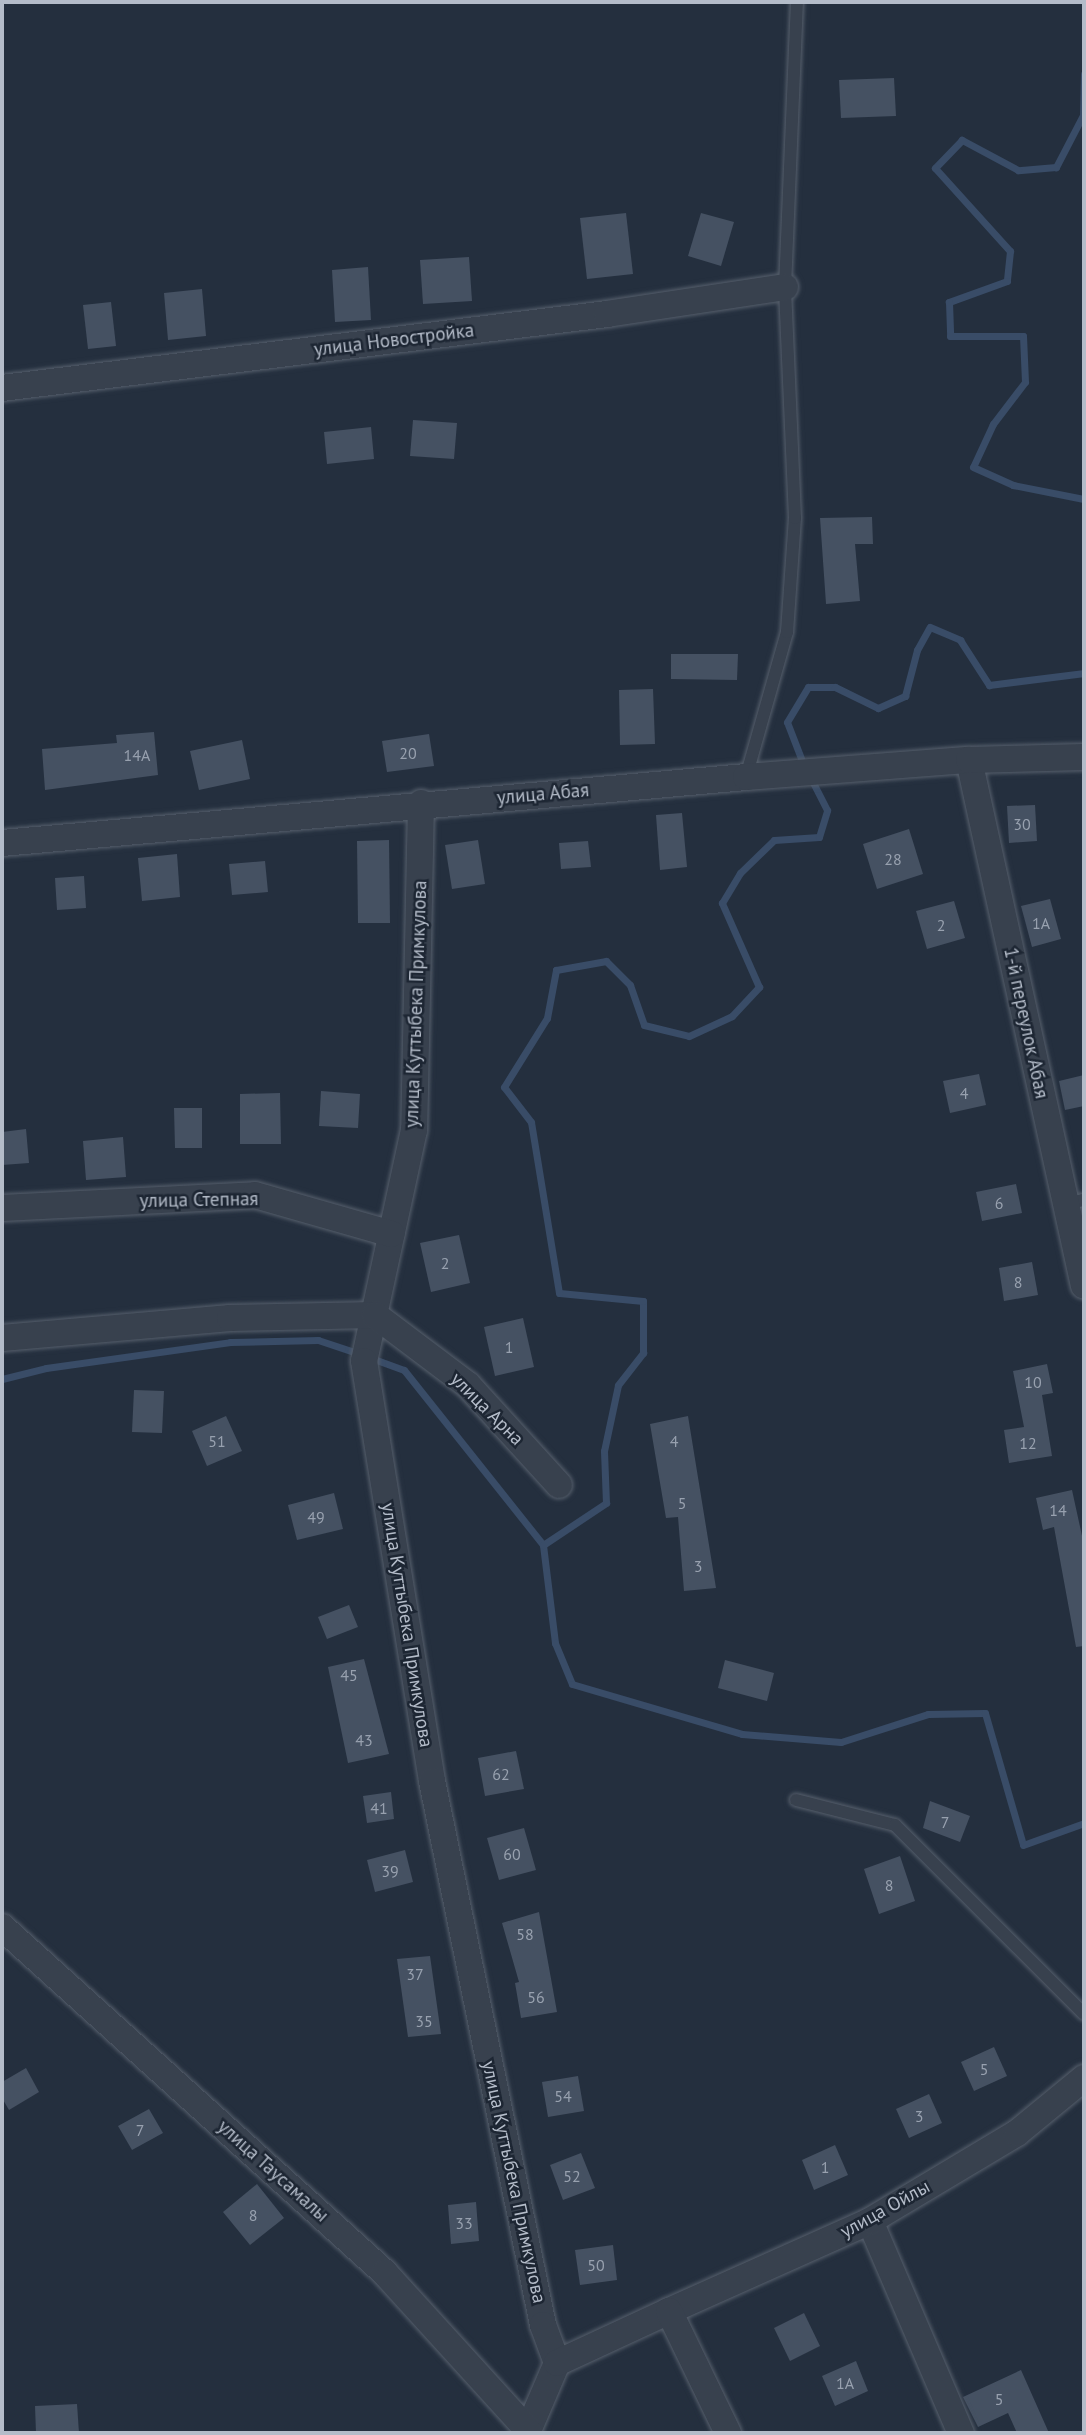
<!DOCTYPE html>
<meta charset="utf-8">
<style>
body{margin:0}
#map{position:relative;width:1086px;height:2435px;overflow:hidden;background:#242f3e;font-family:"PT Sans",sans-serif}
div>[style]{position:absolute}
[style*='--x']{left:calc(var(--x)*1px);top:calc(var(--y)*1px);width:calc(var(--w)*1px);rotate:calc(var(--a)*1deg)}
.stream>*{height:7px;margin:-3.5px;padding:0 3.5px;transform-origin:3.5px;border-radius:3.5px;background:#394c67}
.building>*{inset:0;background:#455162}
.roads{filter:drop-shadow(0 0 2px #565f6c) drop-shadow(0 0 2px #565f6c)}
.service>*{height:12px;margin:-6px;padding:0 6px;transform-origin:6px;border-radius:6px;background:#38414e}
.minor>*{height:26px;margin:-13px;padding:0 13px;transform-origin:13px;border-radius:13px;background:#38414e}
span{translate:-50% -50%;white-space:nowrap;text-align:center;line-height:1.15;-webkit-text-stroke:5px #1d2633;paint-order:stroke}
.number-label{font-size:16px;color:#98a1af}
.number-label span{-webkit-text-stroke-width:0}
.street-label{font-size:19px;color:#b4bcc9}
.frame{position:absolute;inset:0;border:4px solid #b4bcc9;pointer-events:none}
</style>
<div id="map">
<div class="stream">
<i style="--x:1084;--y:74;--w:41;--a:91.4"></i>
<i style="--x:1083;--y:115;--w:59;--a:117.4"></i>
<i style="--x:1056;--y:167;--w:38;--a:175"></i>
<i style="--x:1018;--y:170;--w:64;--a:-151.8"></i>
<i style="--x:962;--y:140;--w:39;--a:134"></i>
<i style="--x:935;--y:168;--w:112;--a:47.9"></i>
<i style="--x:1010;--y:251;--w:30;--a:96"></i>
<i style="--x:1007;--y:281;--w:62;--a:160.1"></i>
<i style="--x:949;--y:302;--w:34;--a:88"></i>
<i style="--x:950;--y:336;--w:73;--a:0"></i>
<i style="--x:1023;--y:336;--w:46;--a:87.5"></i>
<i style="--x:1025;--y:382;--w:53;--a:127.3"></i>
<i style="--x:993;--y:424;--w:47;--a:114.9"></i>
<i style="--x:973;--y:467;--w:44;--a:24.2"></i>
<i style="--x:1013;--y:485;--w:72;--a:11.2"></i>
<i style="--x:804;--y:766;--w:47;--a:-111.1"></i>
<i style="--x:787;--y:722;--w:41;--a:-59"></i>
<i style="--x:808;--y:687;--w:27;--a:0"></i>
<i style="--x:835;--y:687;--w:48;--a:26"></i>
<i style="--x:878;--y:708;--w:30;--a:-24"></i>
<i style="--x:905;--y:696;--w:48;--a:-75.4"></i>
<i style="--x:917;--y:650;--w:26;--a:-61"></i>
<i style="--x:930;--y:627;--w:33;--a:23"></i>
<i style="--x:960;--y:640;--w:54;--a:57.2"></i>
<i style="--x:989;--y:685;--w:96;--a:-7.2"></i>
<i style="--x:371;--y:1358;--w:35;--a:20"></i>
<i style="--x:404;--y:1370;--w:223;--a:51.5"></i>
<i style="--x:543;--y:1545;--w:99;--a:83"></i>
<i style="--x:555;--y:1643;--w:44;--a:67.5"></i>
<i style="--x:572;--y:1684;--w:177;--a:16.4"></i>
<i style="--x:742;--y:1734;--w:99;--a:4.6"></i>
<i style="--x:841;--y:1742;--w:91;--a:-17.8"></i>
<i style="--x:928;--y:1714;--w:57;--a:-1"></i>
<i style="--x:985;--y:1713;--w:137;--a:73.9"></i>
<i style="--x:1023;--y:1845;--w:65;--a:-19.8"></i>
<i style="--x:2;--y:1379;--w:45;--a:-14"></i>
<i style="--x:46;--y:1368;--w:186;--a:-8"></i>
<i style="--x:230;--y:1342;--w:88;--a:-1.3"></i>
<i style="--x:318;--y:1340;--w:44;--a:18.4"></i>
<i style="--x:543;--y:1545;--w:76;--a:-33.7"></i>
<i style="--x:606;--y:1503;--w:52;--a:-92.2"></i>
<i style="--x:604;--y:1451;--w:67;--a:-78"></i>
<i style="--x:618;--y:1385;--w:41;--a:-52"></i>
<i style="--x:643;--y:1353;--w:52;--a:-90"></i>
<i style="--x:643;--y:1301;--w:84;--a:-174.6"></i>
<i style="--x:559;--y:1293;--w:173;--a:-99.3"></i>
<i style="--x:531;--y:1122;--w:44;--a:-127.6"></i>
<i style="--x:504;--y:1087;--w:81;--a:-58.1"></i>
<i style="--x:547;--y:1018;--w:49;--a:-79.4"></i>
<i style="--x:556;--y:970;--w:51;--a:-10.2"></i>
<i style="--x:606;--y:961;--w:34;--a:45"></i>
<i style="--x:630;--y:985;--w:42;--a:70.7"></i>
<i style="--x:644;--y:1025;--w:46;--a:13.7"></i>
<i style="--x:689;--y:1036;--w:47;--a:-24.9"></i>
<i style="--x:732;--y:1016;--w:40;--a:-47"></i>
<i style="--x:759;--y:987;--w:92;--a:-113.8"></i>
<i style="--x:722;--y:903;--w:35;--a:-59"></i>
<i style="--x:740;--y:873;--w:47;--a:-44.1"></i>
<i style="--x:774;--y:840;--w:45;--a:-3.8"></i>
<i style="--x:819;--y:837;--w:28;--a:-73"></i>
<i style="--x:827;--y:810;--w:37;--a:-117"></i>
</div>
<div class="building">
<i style="clip-path:polygon(894px 78px,896px 116px,841px 118px,839px 80px)"></i>
<i style="clip-path:polygon(626px 213px,633px 274px,587px 279px,580px 218px)"></i>
<i style="clip-path:polygon(701px 213px,734px 222px,721px 266px,688px 256px)"></i>
<i style="clip-path:polygon(469px 257px,472px 301px,423px 304px,420px 260px)"></i>
<i style="clip-path:polygon(368px 267px,371px 320px,335px 322px,332px 270px)"></i>
<i style="clip-path:polygon(202px 289px,206px 336px,168px 340px,164px 293px)"></i>
<i style="clip-path:polygon(111px 302px,116px 346px,88px 349px,83px 305px)"></i>
<i style="clip-path:polygon(413px 420px,457px 423px,454px 459px,410px 456px)"></i>
<i style="clip-path:polygon(371px 427px,374px 459px,327px 464px,324px 432px)"></i>
<i style="clip-path:polygon(872px 517px,873px 544px,855px 544px,860px 601px,826px 604px,820px 518px)"></i>
<i style="clip-path:polygon(671px 654px,738px 654px,737px 680px,671px 679px)"></i>
<i style="clip-path:polygon(653px 689px,655px 744px,620px 745px,619px 690px)"></i>
<i style="clip-path:polygon(154px 732px,158px 775px,45px 790px,42px 749px,117px 743px,116px 735px)"></i>
<i style="clip-path:polygon(429px 734px,434px 766px,387px 772px,382px 741px)"></i>
<i style="clip-path:polygon(242px 740px,250px 779px,199px 790px,190px 751px)"></i>
<i style="clip-path:polygon(1035px 805px,1037px 841px,1009px 843px,1007px 806px)"></i>
<i style="clip-path:polygon(682px 813px,687px 867px,660px 870px,656px 815px)"></i>
<i style="clip-path:polygon(909px 829px,923px 874px,877px 889px,863px 844px)"></i>
<i style="clip-path:polygon(389px 840px,390px 923px,358px 923px,357px 841px)"></i>
<i style="clip-path:polygon(478px 840px,485px 884px,452px 889px,445px 845px)"></i>
<i style="clip-path:polygon(588px 841px,591px 867px,561px 869px,559px 843px)"></i>
<i style="clip-path:polygon(177px 854px,180px 897px,142px 901px,138px 858px)"></i>
<i style="clip-path:polygon(265px 861px,268px 892px,232px 895px,229px 864px)"></i>
<i style="clip-path:polygon(84px 876px,86px 908px,57px 910px,55px 878px)"></i>
<i style="clip-path:polygon(1050px 899px,1061px 939px,1032px 947px,1021px 906px)"></i>
<i style="clip-path:polygon(954px 901px,965px 938px,927px 949px,916px 911px)"></i>
<i style="clip-path:polygon(979px 1074px,986px 1105px,950px 1113px,943px 1081px)"></i>
<i style="clip-path:polygon(1084px 1075px,1084px 1106px,1065px 1110px,1059px 1081px)"></i>
<i style="clip-path:polygon(321px 1091px,360px 1094px,358px 1128px,319px 1126px)"></i>
<i style="clip-path:polygon(280px 1093px,281px 1144px,240px 1144px,240px 1094px)"></i>
<i style="clip-path:polygon(174px 1108px,202px 1108px,202px 1148px,175px 1148px)"></i>
<i style="clip-path:polygon(26px 1129px,29px 1163px,2px 1165px,2px 1132px)"></i>
<i style="clip-path:polygon(123px 1137px,126px 1177px,86px 1180px,83px 1141px)"></i>
<i style="clip-path:polygon(1016px 1184px,1022px 1213px,982px 1221px,976px 1192px)"></i>
<i style="clip-path:polygon(459px 1235px,470px 1283px,431px 1292px,420px 1243px)"></i>
<i style="clip-path:polygon(1032px 1262px,1038px 1295px,1004px 1301px,999px 1268px)"></i>
<i style="clip-path:polygon(523px 1318px,534px 1367px,495px 1376px,484px 1327px)"></i>
<i style="clip-path:polygon(1047px 1364px,1053px 1393px,1042px 1395px,1052px 1456px,1009px 1463px,1004px 1430px,1024px 1427px,1013px 1371px)"></i>
<i style="clip-path:polygon(134px 1390px,164px 1391px,162px 1433px,132px 1432px)"></i>
<i style="clip-path:polygon(226px 1416px,242px 1451px,207px 1466px,192px 1431px)"></i>
<i style="clip-path:polygon(688px 1416px,716px 1588px,684px 1591px,678px 1517px,666px 1518px,650px 1424px)"></i>
<i style="clip-path:polygon(1072px 1490px,1084px 1545px,1084px 1646px,1076px 1647px,1054px 1527px,1043px 1530px,1036px 1498px)"></i>
<i style="clip-path:polygon(334px 1493px,343px 1529px,297px 1540px,288px 1505px)"></i>
<i style="clip-path:polygon(349px 1605px,358px 1627px,327px 1639px,318px 1617px)"></i>
<i style="clip-path:polygon(364px 1659px,389px 1754px,348px 1763px,328px 1667px)"></i>
<i style="clip-path:polygon(725px 1660px,774px 1673px,767px 1701px,718px 1688px)"></i>
<i style="clip-path:polygon(516px 1751px,524px 1789px,485px 1796px,478px 1758px)"></i>
<i style="clip-path:polygon(391px 1792px,394px 1819px,367px 1823px,363px 1796px)"></i>
<i style="clip-path:polygon(930px 1801px,970px 1816px,960px 1842px,923px 1828px)"></i>
<i style="clip-path:polygon(524px 1828px,536px 1870px,499px 1880px,487px 1838px)"></i>
<i style="clip-path:polygon(405px 1850px,413px 1882px,375px 1892px,367px 1860px)"></i>
<i style="clip-path:polygon(900px 1856px,915px 1901px,879px 1914px,864px 1869px)"></i>
<i style="clip-path:polygon(539px 1912px,557px 2012px,521px 2018px,515px 1983px,519px 1982px,502px 1923px)"></i>
<i style="clip-path:polygon(430px 1956px,441px 2034px,408px 2037px,397px 1959px)"></i>
<i style="clip-path:polygon(994px 2047px,1007px 2076px,974px 2091px,961px 2062px)"></i>
<i style="clip-path:polygon(26px 2068px,39px 2092px,9px 2110px,2px 2098px,2px 2082px)"></i>
<i style="clip-path:polygon(578px 2076px,584px 2111px,548px 2117px,542px 2082px)"></i>
<i style="clip-path:polygon(929px 2094px,942px 2123px,909px 2138px,896px 2109px)"></i>
<i style="clip-path:polygon(149px 2109px,163px 2133px,132px 2150px,118px 2126px)"></i>
<i style="clip-path:polygon(835px 2145px,848px 2175px,814px 2190px,802px 2160px)"></i>
<i style="clip-path:polygon(581px 2153px,595px 2188px,563px 2200px,550px 2165px)"></i>
<i style="clip-path:polygon(257px 2184px,284px 2218px,250px 2245px,223px 2212px)"></i>
<i style="clip-path:polygon(476px 2202px,479px 2241px,451px 2244px,448px 2205px)"></i>
<i style="clip-path:polygon(613px 2245px,617px 2280px,580px 2285px,575px 2250px)"></i>
<i style="clip-path:polygon(804px 2313px,820px 2346px,790px 2361px,774px 2328px)"></i>
<i style="clip-path:polygon(856px 2361px,868px 2391px,835px 2406px,822px 2376px)"></i>
<i style="clip-path:polygon(1021px 2370px,1049px 2433px,1017px 2433px,1008px 2413px,978px 2427px,963px 2397px)"></i>
<i style="clip-path:polygon(77px 2404px,79px 2433px,36px 2433px,35px 2406px)"></i>
</div>
<div class="roads">
<div class="service">
<i style="--x:746;--y:777;--w:151;--a:-74.2"></i>
<i style="--x:787;--y:632;--w:114;--a:-86"></i>
<i style="--x:795;--y:518;--w:231;--a:-92.5"></i>
<i style="--x:785;--y:287;--w:285;--a:-87.6"></i>
<i style="--x:1066;--y:1204;--w:18;--a:-13"></i>
<i style="--x:796;--y:1800;--w:102;--a:14.2"></i>
<i style="--x:895;--y:1825;--w:267;--a:45"></i>
</div>
<div class="minor">
<i style="--x:2;--y:388;--w:610;--a:-6.97"></i>
<i style="--x:607;--y:314;--w:180;--a:-8.6"></i>
<i style="--x:969;--y:760;--w:538;--a:77.67"></i>
<i style="--x:421;--y:803;--w:327;--a:91.2"></i>
<i style="--x:414;--y:1130;--w:236;--a:102.2"></i>
<i style="--x:364;--y:1361;--w:425;--a:80.8"></i>
<i style="--x:432;--y:1781;--w:555;--a:78.47"></i>
<i style="--x:543;--y:2325;--w:40;--a:69.8"></i>
<i style="--x:557;--y:2363;--w:76;--a:113.2"></i>
<i style="--x:2;--y:843;--w:747;--a:-5.07"></i>
<i style="--x:746;--y:777;--w:224;--a:-4.4"></i>
<i style="--x:969;--y:760;--w:115;--a:-1.5"></i>
<i style="--x:2;--y:1208;--w:253;--a:-2.9"></i>
<i style="--x:255;--y:1195;--w:142;--a:15.9"></i>
<i style="--x:2;--y:1338;--w:229;--a:-5"></i>
<i style="--x:230;--y:1318;--w:145;--a:-1.2"></i>
<i style="--x:375;--y:1315;--w:116;--a:37"></i>
<i style="--x:468;--y:1385;--w:135;--a:47.7"></i>
<i style="--x:2;--y:1927;--w:516;--a:42.09"></i>
<i style="--x:385;--y:2273;--w:214;--a:47.7"></i>
<i style="--x:870;--y:2221;--w:231;--a:66.8"></i>
<i style="--x:669;--y:2311;--w:220;--a:-24.1"></i>
<i style="--x:870;--y:2221;--w:171;--a:-30.9"></i>
<i style="--x:1017;--y:2133;--w:87;--a:-39.4"></i>
<i style="--x:557;--y:2363;--w:123;--a:-24.9"></i>
<i style="--x:669;--y:2311;--w:136;--a:64.2"></i>
</div>
</div>
<div class="number-label">
<span style="left:408px;top:753px">20</span>
<span style="left:137px;top:755px">14А</span>
<span style="left:1022px;top:824px">30</span>
<span style="left:893px;top:859px">28</span>
<span style="left:1041px;top:923px">1А</span>
<span style="left:941px;top:925px">2</span>
<span style="left:964px;top:1093px">4</span>
<span style="left:999px;top:1203px">6</span>
<span style="left:445px;top:1263px">2</span>
<span style="left:1018px;top:1282px">8</span>
<span style="left:509px;top:1347px">1</span>
<span style="left:1033px;top:1382px">10</span>
<span style="left:217px;top:1441px">51</span>
<span style="left:674px;top:1441px">4</span>
<span style="left:1028px;top:1443px">12</span>
<span style="left:682px;top:1503px">5</span>
<span style="left:1058px;top:1510px">14</span>
<span style="left:316px;top:1517px">49</span>
<span style="left:698px;top:1566px">3</span>
<span style="left:349px;top:1675px">45</span>
<span style="left:364px;top:1740px">43</span>
<span style="left:501px;top:1774px">62</span>
<span style="left:379px;top:1808px">41</span>
<span style="left:945px;top:1822px">7</span>
<span style="left:512px;top:1854px">60</span>
<span style="left:390px;top:1871px">39</span>
<span style="left:889px;top:1885px">8</span>
<span style="left:525px;top:1934px">58</span>
<span style="left:415px;top:1974px">37</span>
<span style="left:536px;top:1997px">56</span>
<span style="left:424px;top:2021px">35</span>
<span style="left:984px;top:2069px">5</span>
<span style="left:563px;top:2096px">54</span>
<span style="left:919px;top:2116px">3</span>
<span style="left:140px;top:2130px">7</span>
<span style="left:825px;top:2167px">1</span>
<span style="left:572px;top:2176px">52</span>
<span style="left:253px;top:2215px">8</span>
<span style="left:464px;top:2223px">33</span>
<span style="left:596px;top:2265px">50</span>
<span style="left:845px;top:2383px">1А</span>
<span style="left:999px;top:2399px">5</span>
</div>
<div class="street-label">
<span style="left:394px;top:340px;rotate:-7deg">улица Новостройка</span>
<span style="left:543px;top:794px;rotate:-5deg">улица Абая</span>
<span style="left:416px;top:1004px;rotate:-88deg">улица Куттыбека Примкулова</span>
<span style="left:1026px;top:1023px;rotate:78deg">1-й переулок Абая</span>
<span style="left:199px;top:1200px;rotate:-1deg">улица Степная</span>
<span style="left:487px;top:1409px;rotate:45deg">улица Арна</span>
<span style="left:407px;top:1625px;rotate:81deg">улица Куттыбека Примкулова</span>
<span style="left:273px;top:2171px;rotate:42deg">улица Таусамалы</span>
<span style="left:514px;top:2182px;rotate:78deg">улица Куттыбека Примкулова</span>
<span style="left:885px;top:2209px;rotate:-29deg">улица Ойлы</span>
</div>
<div class="frame"></div>
</div>
